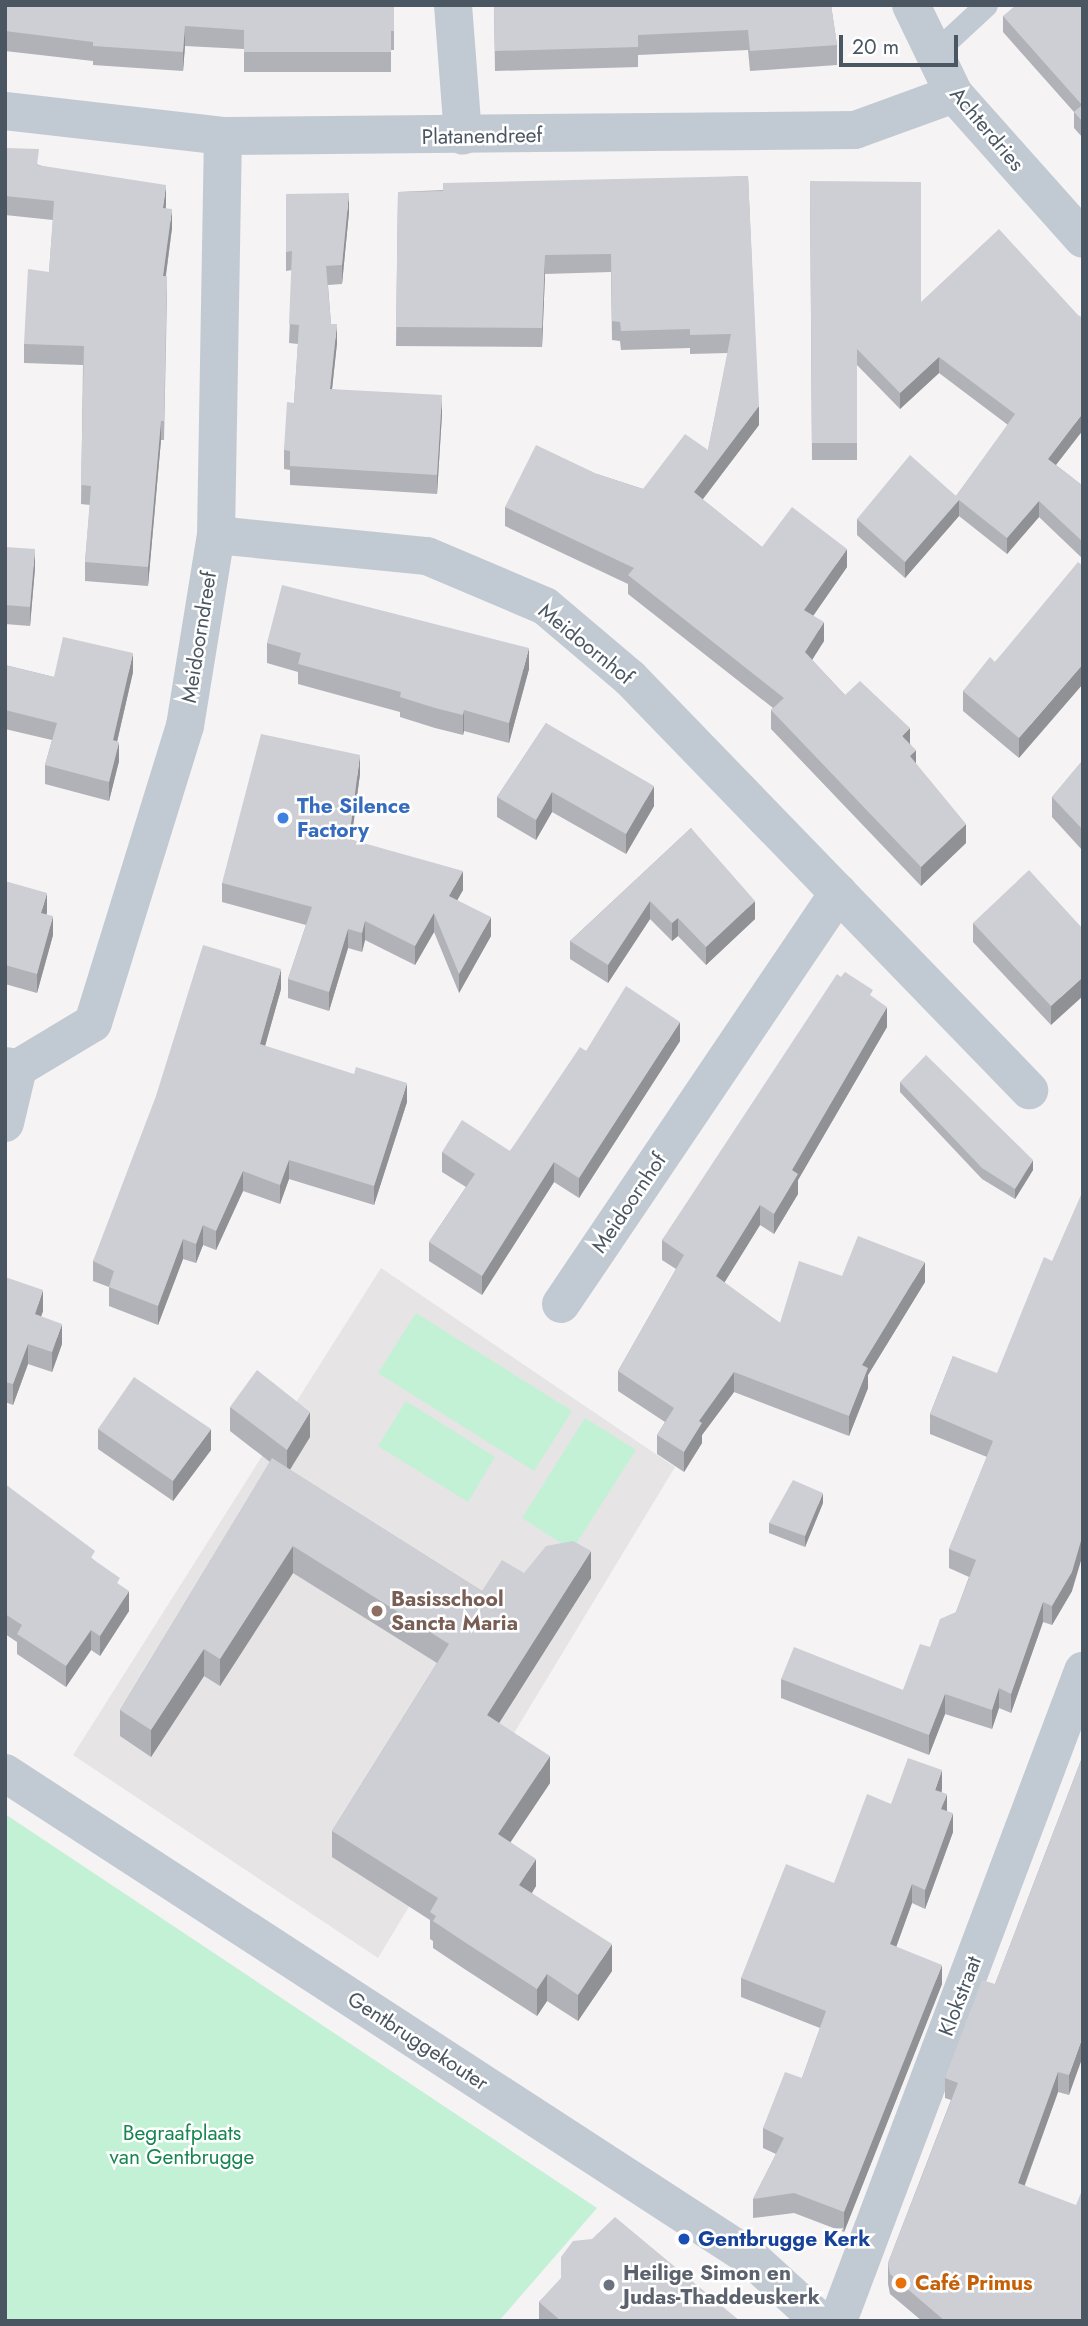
<!DOCTYPE html>
<meta charset="utf-8">
<style>
body{margin:0}
#map{position:relative;width:1088px;height:2326px;overflow:hidden;background:#f5f3f3;font-family:Jost,sans-serif}
div>[style]{position:absolute}
[style*='--x']{left:calc(var(--x)*1px);top:calc(var(--y)*1px);width:calc(var(--w)*1px);rotate:calc(var(--a)*1deg)}
.education>*{inset:0;background:#e6e4e5}
.green>*{inset:0;background:#c3f1d5}
.lane>*{height:23px;margin:-11.5px;padding:0 11.5px;transform-origin:11.5px;border-radius:11.5px;background:#c1cad2}
.street>*{height:38px;margin:-19px;padding:0 19px;transform-origin:19px;border-radius:19px;background:#c1cad2}
.wall>*{inset:0;background:#b0b2b7}
.shaded-wall>*{inset:0;background:#909195}
.building>*{inset:0;background:#cdcfd5}
.dots>*{width:19px;height:19px;translate:-50% -50%;box-sizing:border-box;border:4px solid #fff;border-radius:50%}
span{translate:-50% -50%;white-space:nowrap;text-align:center;line-height:1.15;-webkit-text-stroke:5px #fff;paint-order:stroke}
.street-label{font-size:21px;color:#4a5661}
.shop-label{font-size:21px;color:#366cbe;font-weight:700}
.left{translate:0 -50%;text-align:left}
.education-label{font-size:21px;color:#785e54;font-weight:700}
.park-label{font-size:21px;color:#17864f}
.transit-label{font-size:21px;color:#164399;font-weight:700}
.worship-label{font-size:21px;color:#5b616d;font-weight:700}
.food-label{font-size:21px;color:#c56008;font-weight:700}
.frame{position:absolute;inset:0;border:7px solid #4a5661;pointer-events:none}
.scale{position:absolute;left:839px;top:35px;width:119px;height:32px;box-sizing:border-box;border:4px solid #4a5661;border-top:0;padding-left:9px;font-size:21px;line-height:24px;white-space:nowrap;color:#4a5661;-webkit-text-stroke:5px #fff;paint-order:stroke}
</style>
<div id="map">
<div class="education">
<i style="clip-path:polygon(381px 1268px,675px 1467px,378px 1958px,73px 1755px)"></i>
</div>
<div class="green">
<i style="clip-path:polygon(416px 1313px,572px 1411px,534px 1471px,378px 1373px)"></i>
<i style="clip-path:polygon(406px 1401px,495px 1457px,468px 1502px,378px 1446px)"></i>
<i style="clip-path:polygon(585px 1418px,636px 1450px,572px 1550px,522px 1518px)"></i>
<i style="clip-path:polygon(5px 1814px,597px 2208px,499px 2321px,5px 2321px)"></i>
</div>
<div class="lane">
<i style="--x:933;--y:54;--w:72;--a:-42.8"></i>
</div>
<div class="street">
<i style="--x:453;--y:5;--w:131;--a:85.6"></i>
<i style="--x:911;--y:5;--w:99;--a:64.2"></i>
<i style="--x:954;--y:94;--w:194;--a:48.3"></i>
<i style="--x:5;--y:111;--w:219;--a:6.5"></i>
<i style="--x:223;--y:136;--w:632;--a:-0.54"></i>
<i style="--x:855;--y:130;--w:105;--a:-20"></i>
<i style="--x:216;--y:535;--w:212;--a:5.7"></i>
<i style="--x:427;--y:556;--w:128;--a:23"></i>
<i style="--x:545;--y:606;--w:111;--a:40.3"></i>
<i style="--x:630;--y:678;--w:574;--a:45.92"></i>
<i style="--x:5;--y:1066;--w:13;--a:9"></i>
<i style="--x:18;--y:1068;--w:87;--a:-31"></i>
<i style="--x:93;--y:1023;--w:311;--a:-72.8"></i>
<i style="--x:185;--y:726;--w:193;--a:-80.8"></i>
<i style="--x:216;--y:535;--w:399;--a:-89"></i>
<i style="--x:5;--y:1123;--w:57;--a:-76.7"></i>
<i style="--x:561;--y:1304;--w:496;--a:-56"></i>
<i style="--x:5;--y:1773;--w:888;--a:33.01"></i>
<i style="--x:750;--y:2257;--w:95;--a:42.4"></i>
<i style="--x:838;--y:2321;--w:695;--a:-69.35"></i>
</div>
<div class="wall">
<i style="clip-path:polygon(5px 5px,394px 5px,394px 50px,391px 50px,391px 72px,244px 72px,244px 49px,185px 46px,183px 71px,93px 65px,93px 61px,5px 51px)"></i>
<i style="clip-path:polygon(494px 5px,831px 5px,837px 45px,837px 65px,750px 71px,748px 50px,638px 55px,638px 67px,495px 71px)"></i>
<i style="clip-path:polygon(1083px 5px,1083px 138px,1074px 128px,1074px 112px,1003px 32px,1003px 16px)"></i>
<i style="clip-path:polygon(5px 148px,39px 165px,166px 204px,166px 208px,172px 228px,166px 276px,167px 295px,164px 440px,161px 440px,148px 586px,85px 581px,85px 562px,90px 505px,81px 504px,83px 365px,24px 363px,24px 344px,49px 272px,53px 220px,5px 215px)"></i>
<i style="clip-path:polygon(748px 176px,759px 425px,702px 499px,762px 547px,847px 567px,813px 616px,824px 641px,812px 660px,845px 695px,910px 743px,916px 764px,966px 843px,921px 886px,771px 729px,771px 710px,773px 708px,628px 594px,628px 584px,505px 526px,505px 507px,597px 474px,643px 489px,708px 450px,728px 353px,690px 354px,690px 348px,621px 350px,620px 341px,612px 340px,611px 272px,545px 274px,542px 347px,396px 346px,398px 192px)"></i>
<i style="clip-path:polygon(810px 181px,921px 302px,1083px 430px,1056px 465px,1083px 486px,1083px 559px,1039px 517px,1007px 554px,959px 516px,905px 578px,857px 535px,857px 519px,956px 496px,1008px 425px,939px 373px,900px 409px,857px 365px,857px 460px,812px 460px)"></i>
<i style="clip-path:polygon(286px 194px,349px 212px,342px 284px,328px 285px,331px 324px,337px 343px,332px 389px,442px 414px,437px 494px,290px 485px,290px 470px,284px 469px,284px 450px,294px 403px,298px 344px,289px 343px,292px 270px,286px 271px)"></i>
<i style="clip-path:polygon(5px 547px,35px 568px,30px 626px,5px 624px)"></i>
<i style="clip-path:polygon(1083px 566px,1019px 758px,963px 711px,963px 691px,995px 662px)"></i>
<i style="clip-path:polygon(267px 643px,529px 669px,509px 743px,464px 731px,463px 735px,435px 728px,400px 717px,400px 712px,298px 684px,298px 672px,267px 663px)"></i>
<i style="clip-path:polygon(5px 665px,54px 677px,133px 672px,117px 742px,119px 761px,109px 801px,45px 784px,45px 765px,52px 740px,5px 729px)"></i>
<i style="clip-path:polygon(546px 723px,654px 806px,626px 854px,552px 812px,536px 840px,497px 817px,497px 797px)"></i>
<i style="clip-path:polygon(1083px 760px,1083px 851px,1052px 817px,1052px 797px)"></i>
<i style="clip-path:polygon(360px 774px,351px 839px,463px 890px,457px 900px,491px 936px,459px 993px,434px 932px,415px 965px,365px 940px,362px 952px,348px 948px,329px 1011px,288px 998px,288px 979px,306px 925px,222px 902px,222px 883px)"></i>
<i style="clip-path:polygon(691px 828px,755px 919px,706px 965px,678px 936px,672px 941px,650px 919px,608px 983px,570px 959px,570px 941px)"></i>
<i style="clip-path:polygon(5px 881px,47px 912px,47px 915px,53px 935px,37px 993px,5px 984px)"></i>
<i style="clip-path:polygon(973px 923px,1083px 929px,1051px 1025px,973px 942px)"></i>
<i style="clip-path:polygon(281px 989px,265px 1046px,407px 1102px,374px 1205px,289px 1179px,280px 1204px,243px 1191px,216px 1250px,203px 1245px,196px 1263px,183px 1259px,158px 1325px,109px 1306px,109px 1287px,93px 1281px,93px 1261px)"></i>
<i style="clip-path:polygon(873px 997px,887px 1027px,798px 1180px,798px 1194px,774px 1234px,760px 1225px,724px 1283px,780px 1323px,842px 1276px,925px 1282px,868px 1375px,868px 1388px,849px 1436px,734px 1392px,702px 1435px,702px 1443px,684px 1472px,657px 1454px,657px 1435px,665px 1422px,618px 1391px,618px 1371px,676px 1269px,662px 1260px,662px 1240px)"></i>
<i style="clip-path:polygon(680px 1041px,579px 1198px,554px 1182px,482px 1295px,429px 1261px,429px 1242px,466px 1187px,442px 1172px,442px 1152px,510px 1151px,586px 1051px)"></i>
<i style="clip-path:polygon(900px 1082px,1033px 1170px,1015px 1199px,982px 1179px,900px 1092px)"></i>
<i style="clip-path:polygon(5px 1277px,43px 1311px,41px 1316px,62px 1344px,52px 1372px,28px 1364px,13px 1405px,5px 1402px)"></i>
<i style="clip-path:polygon(953px 1356px,1072px 1591px,1052px 1625px,1043px 1622px,1011px 1713px,999px 1708px,992px 1729px,945px 1714px,929px 1755px,781px 1698px,781px 1679px,903px 1690px,930px 1647px,956px 1612px,969px 1577px,949px 1568px,949px 1549px,987px 1457px,930px 1434px,930px 1414px)"></i>
<i style="clip-path:polygon(230px 1407px,310px 1437px,290px 1470px,482px 1591px,524px 1573px,591px 1578px,499px 1723px,550px 1783px,510px 1842px,536px 1886px,532px 1893px,612px 1971px,578px 2021px,547px 2001px,537px 2016px,466px 1970px,433px 1948px,433px 1941px,430px 1939px,430px 1920px,332px 1857px,332px 1831px,437px 1663px,293px 1573px,220px 1686px,204px 1676px,151px 1757px,120px 1736px,120px 1710px,270px 1462px,230px 1431px)"></i>
<i style="clip-path:polygon(98px 1429px,211px 1450px,173px 1501px,98px 1449px)"></i>
<i style="clip-path:polygon(5px 1484px,95px 1561px,120px 1586px,129px 1611px,100px 1656px,91px 1650px,66px 1687px,17px 1654px,17px 1642px,5px 1634px)"></i>
<i style="clip-path:polygon(823px 1503px,805px 1547px,769px 1533px,769px 1523px)"></i>
<i style="clip-path:polygon(1083px 1755px,1069px 2095px,1058px 2092px,1025px 2185px,1083px 2321px,922px 2321px,890px 2294px,888px 2284px,888px 2263px,951px 2100px,945px 2098px,945px 2078px,995px 1984px)"></i>
<i style="clip-path:polygon(942px 1789px,942px 1792px,953px 1832px,925px 1909px,912px 1903px,896px 1947px,942px 1984px,844px 2232px,794px 2213px,753px 2218px,753px 2199px,776px 2154px,763px 2148px,763px 2128px,802px 2078px,820px 2028px,741px 1997px,741px 1978px,834px 1883px,891px 1804px)"></i>
<i style="clip-path:polygon(561px 2257px,740px 2321px,539px 2321px,539px 2302px,561px 2279px)"></i>
</div>
<div class="shaded-wall">
<i style="clip-path:polygon(185px 26px,185px 46px,183px 71px,183px 52px)"></i>
<i style="clip-path:polygon(166px 185px,166px 204px,163px 227px,163px 208px)"></i>
<i style="clip-path:polygon(349px 193px,349px 212px,342px 284px,342px 265px)"></i>
<i style="clip-path:polygon(172px 209px,172px 228px,163px 295px,163px 276px)"></i>
<i style="clip-path:polygon(545px 255px,545px 274px,542px 347px,542px 328px)"></i>
<i style="clip-path:polygon(337px 324px,337px 343px,330px 408px,330px 389px)"></i>
<i style="clip-path:polygon(939px 357px,939px 373px,900px 409px,900px 393px)"></i>
<i style="clip-path:polygon(442px 395px,442px 414px,437px 494px,437px 475px)"></i>
<i style="clip-path:polygon(759px 406px,759px 425px,694px 511px,694px 492px)"></i>
<i style="clip-path:polygon(1083px 413px,1083px 430px,1048px 475px,1048px 459px)"></i>
<i style="clip-path:polygon(161px 421px,161px 440px,148px 586px,148px 567px)"></i>
<i style="clip-path:polygon(959px 500px,959px 516px,905px 578px,905px 562px)"></i>
<i style="clip-path:polygon(1039px 501px,1039px 517px,1007px 554px,1007px 538px)"></i>
<i style="clip-path:polygon(35px 549px,35px 568px,30px 626px,30px 607px)"></i>
<i style="clip-path:polygon(847px 549px,847px 567px,804px 629px,804px 610px)"></i>
<i style="clip-path:polygon(824px 622px,824px 641px,805px 671px,805px 652px)"></i>
<i style="clip-path:polygon(529px 648px,529px 669px,509px 743px,509px 723px)"></i>
<i style="clip-path:polygon(133px 653px,133px 672px,113px 759px,113px 740px)"></i>
<i style="clip-path:polygon(1083px 664px,1083px 684px,1019px 758px,1019px 738px)"></i>
<i style="clip-path:polygon(464px 710px,464px 731px,463px 735px,463px 715px)"></i>
<i style="clip-path:polygon(910px 728px,910px 747px,902px 736px)"></i>
<i style="clip-path:polygon(119px 742px,119px 761px,109px 801px,109px 782px)"></i>
<i style="clip-path:polygon(916px 750px,916px 768px,910px 756px)"></i>
<i style="clip-path:polygon(360px 755px,360px 774px,349px 858px,349px 839px)"></i>
<i style="clip-path:polygon(654px 786px,654px 806px,626px 854px,626px 834px)"></i>
<i style="clip-path:polygon(552px 792px,552px 812px,536px 840px,536px 820px)"></i>
<i style="clip-path:polygon(966px 824px,966px 843px,921px 886px,921px 867px)"></i>
<i style="clip-path:polygon(463px 871px,463px 890px,449px 915px,449px 896px)"></i>
<i style="clip-path:polygon(47px 893px,47px 912px,41px 932px,41px 913px)"></i>
<i style="clip-path:polygon(650px 901px,650px 919px,608px 983px,608px 965px)"></i>
<i style="clip-path:polygon(755px 901px,755px 919px,706px 965px,706px 947px)"></i>
<i style="clip-path:polygon(434px 913px,434px 932px,415px 965px,415px 946px)"></i>
<i style="clip-path:polygon(53px 916px,53px 935px,37px 993px,37px 974px)"></i>
<i style="clip-path:polygon(491px 917px,491px 936px,459px 993px,459px 974px)"></i>
<i style="clip-path:polygon(678px 918px,678px 936px,672px 941px,672px 923px)"></i>
<i style="clip-path:polygon(365px 921px,365px 940px,362px 952px,362px 933px)"></i>
<i style="clip-path:polygon(348px 929px,348px 948px,329px 1011px,329px 992px)"></i>
<i style="clip-path:polygon(281px 969px,281px 989px,260px 1064px,260px 1044px)"></i>
<i style="clip-path:polygon(1083px 977px,1083px 996px,1051px 1025px,1051px 1006px)"></i>
<i style="clip-path:polygon(887px 1007px,887px 1027px,798px 1180px,798px 1194px,774px 1234px,774px 1214px,792px 1170px)"></i>
<i style="clip-path:polygon(680px 1022px,680px 1041px,579px 1198px,579px 1178px)"></i>
<i style="clip-path:polygon(407px 1083px,407px 1102px,374px 1205px,374px 1186px)"></i>
<i style="clip-path:polygon(289px 1160px,289px 1179px,280px 1204px,280px 1185px)"></i>
<i style="clip-path:polygon(1033px 1160px,1033px 1170px,1015px 1199px,1015px 1189px)"></i>
<i style="clip-path:polygon(554px 1162px,554px 1182px,482px 1295px,482px 1276px)"></i>
<i style="clip-path:polygon(243px 1171px,243px 1191px,216px 1250px,216px 1231px)"></i>
<i style="clip-path:polygon(760px 1205px,760px 1225px,716px 1296px,716px 1276px)"></i>
<i style="clip-path:polygon(203px 1225px,203px 1245px,196px 1263px,196px 1244px)"></i>
<i style="clip-path:polygon(183px 1239px,183px 1259px,158px 1325px,158px 1306px)"></i>
<i style="clip-path:polygon(925px 1262px,925px 1282px,868px 1375px,868px 1388px,849px 1436px,849px 1416px,862px 1365px)"></i>
<i style="clip-path:polygon(43px 1290px,43px 1311px,35px 1334px,35px 1314px)"></i>
<i style="clip-path:polygon(62px 1324px,62px 1344px,52px 1372px,52px 1352px)"></i>
<i style="clip-path:polygon(28px 1344px,28px 1364px,13px 1405px,13px 1384px)"></i>
<i style="clip-path:polygon(734px 1372px,734px 1392px,702px 1435px,702px 1443px,684px 1472px,684px 1452px,699px 1421px)"></i>
<i style="clip-path:polygon(310px 1412px,310px 1437px,287px 1474px,287px 1450px)"></i>
<i style="clip-path:polygon(211px 1429px,211px 1450px,173px 1501px,173px 1481px)"></i>
<i style="clip-path:polygon(823px 1493px,823px 1503px,805px 1547px,805px 1536px)"></i>
<i style="clip-path:polygon(1083px 1534px,1083px 1554px,1072px 1591px,1052px 1625px,1052px 1606px)"></i>
<i style="clip-path:polygon(293px 1546px,293px 1573px,220px 1686px,220px 1659px)"></i>
<i style="clip-path:polygon(591px 1551px,591px 1578px,487px 1742px,487px 1715px)"></i>
<i style="clip-path:polygon(129px 1591px,129px 1611px,100px 1656px,100px 1636px)"></i>
<i style="clip-path:polygon(1043px 1602px,1043px 1622px,1011px 1713px,1011px 1694px)"></i>
<i style="clip-path:polygon(91px 1630px,91px 1650px,66px 1687px,66px 1666px)"></i>
<i style="clip-path:polygon(204px 1649px,204px 1676px,151px 1757px,151px 1730px)"></i>
<i style="clip-path:polygon(999px 1688px,999px 1708px,992px 1729px,992px 1710px)"></i>
<i style="clip-path:polygon(945px 1694px,945px 1714px,929px 1755px,929px 1735px)"></i>
<i style="clip-path:polygon(550px 1756px,550px 1783px,498px 1861px,498px 1834px)"></i>
<i style="clip-path:polygon(942px 1770px,942px 1789px,935px 1809px,935px 1790px)"></i>
<i style="clip-path:polygon(947px 1794px,947px 1813px,941px 1809px)"></i>
<i style="clip-path:polygon(953px 1813px,953px 1832px,925px 1909px,925px 1890px)"></i>
<i style="clip-path:polygon(536px 1859px,536px 1886px,519px 1912px,519px 1885px)"></i>
<i style="clip-path:polygon(912px 1884px,912px 1903px,890px 1964px,890px 1944px)"></i>
<i style="clip-path:polygon(612px 1944px,612px 1971px,578px 2021px,578px 1995px)"></i>
<i style="clip-path:polygon(942px 1965px,942px 1984px,844px 2232px,844px 2212px)"></i>
<i style="clip-path:polygon(547px 1974px,547px 2001px,537px 2016px,537px 1989px)"></i>
<i style="clip-path:polygon(1083px 2036px,1083px 2056px,1069px 2095px,1069px 2075px)"></i>
<i style="clip-path:polygon(1058px 2072px,1058px 2092px,1018px 2203px,1018px 2183px)"></i>
</div>
<div class="building">
<i style="clip-path:polygon(5px 5px,394px 5px,394px 31px,391px 31px,391px 52px,244px 52px,244px 30px,185px 26px,183px 52px,93px 46px,93px 42px,5px 31px)"></i>
<i style="clip-path:polygon(494px 5px,831px 5px,837px 45px,750px 51px,748px 30px,638px 35px,638px 47px,495px 51px)"></i>
<i style="clip-path:polygon(1016px 5px,1083px 5px,1083px 122px,1074px 112px,1082px 105px,1003px 16px)"></i>
<i style="clip-path:polygon(5px 148px,39px 149px,37px 165px,166px 185px,163px 208px,172px 209px,163px 276px,167px 276px,164px 421px,161px 421px,148px 567px,85px 562px,91px 486px,81px 485px,84px 346px,24px 344px,28px 269px,49px 272px,54px 201px,5px 196px)"></i>
<i style="clip-path:polygon(748px 176px,759px 406px,694px 492px,762px 547px,792px 507px,847px 549px,804px 610px,824px 622px,805px 652px,845px 695px,860px 681px,910px 728px,902px 736px,916px 750px,910px 756px,966px 824px,921px 867px,771px 710px,784px 698px,628px 575px,634px 568px,505px 507px,536px 445px,597px 474px,643px 489px,685px 434px,708px 450px,731px 334px,690px 335px,690px 329px,621px 331px,620px 322px,612px 321px,611px 254px,545px 255px,542px 328px,396px 327px,398px 192px,443px 191px,443px 183px)"></i>
<i style="clip-path:polygon(810px 181px,921px 182px,921px 302px,999px 229px,1078px 315px,1083px 318px,1083px 413px,1048px 459px,1083px 486px,1083px 542px,1039px 501px,1007px 538px,959px 500px,905px 562px,857px 519px,910px 455px,956px 496px,1015px 414px,939px 357px,900px 393px,857px 349px,857px 443px,812px 443px)"></i>
<i style="clip-path:polygon(349px 193px,342px 265px,326px 266px,331px 324px,337px 324px,330px 389px,442px 395px,437px 475px,290px 466px,290px 451px,284px 450px,287px 402px,294px 403px,299px 325px,289px 324px,292px 251px,286px 252px,286px 194px)"></i>
<i style="clip-path:polygon(5px 547px,35px 549px,30px 607px,5px 605px)"></i>
<i style="clip-path:polygon(1078px 562px,1083px 566px,1083px 664px,1019px 738px,963px 691px,990px 657px,995px 662px)"></i>
<i style="clip-path:polygon(282px 585px,529px 648px,509px 723px,464px 710px,463px 715px,435px 708px,400px 697px,401px 692px,298px 664px,301px 653px,267px 643px)"></i>
<i style="clip-path:polygon(63px 637px,133px 653px,113px 740px,119px 742px,109px 782px,45px 765px,57px 723px,5px 710px,5px 665px,54px 677px)"></i>
<i style="clip-path:polygon(546px 723px,654px 786px,626px 834px,552px 792px,536px 820px,497px 797px)"></i>
<i style="clip-path:polygon(261px 734px,360px 755px,349px 839px,463px 871px,449px 896px,491px 917px,459px 974px,434px 913px,415px 946px,365px 921px,362px 933px,348px 929px,329px 992px,288px 979px,312px 907px,222px 883px)"></i>
<i style="clip-path:polygon(1083px 760px,1083px 830px,1052px 797px)"></i>
<i style="clip-path:polygon(691px 828px,755px 901px,706px 947px,678px 918px,672px 923px,650px 901px,608px 965px,570px 941px)"></i>
<i style="clip-path:polygon(1029px 870px,1083px 929px,1083px 977px,1051px 1006px,973px 923px)"></i>
<i style="clip-path:polygon(5px 881px,47px 893px,41px 913px,53px 916px,37px 974px,5px 965px)"></i>
<i style="clip-path:polygon(203px 945px,281px 969px,260px 1044px,354px 1074px,356px 1067px,407px 1083px,374px 1186px,289px 1160px,280px 1185px,243px 1171px,216px 1231px,203px 1225px,196px 1244px,183px 1239px,158px 1306px,109px 1287px,114px 1271px,93px 1261px,156px 1096px)"></i>
<i style="clip-path:polygon(845px 972px,873px 990px,870px 995px,887px 1007px,792px 1170px,798px 1174px,774px 1214px,760px 1205px,716px 1276px,780px 1323px,799px 1261px,842px 1276px,858px 1236px,925px 1262px,862px 1365px,868px 1368px,849px 1416px,734px 1372px,699px 1421px,702px 1423px,684px 1452px,657px 1435px,674px 1408px,618px 1371px,684px 1255px,662px 1240px,837px 974px,841px 977px)"></i>
<i style="clip-path:polygon(626px 986px,680px 1022px,579px 1178px,554px 1162px,482px 1276px,429px 1242px,475px 1174px,442px 1152px,462px 1120px,510px 1151px,580px 1047px,586px 1051px)"></i>
<i style="clip-path:polygon(926px 1055px,1033px 1160px,1015px 1189px,982px 1168px,900px 1082px)"></i>
<i style="clip-path:polygon(1081px 1195px,1083px 1196px,1083px 1511px,1081px 1516px,1083px 1517px,1083px 1534px,1072px 1572px,1052px 1606px,1043px 1602px,1011px 1694px,999px 1688px,992px 1710px,945px 1694px,929px 1735px,781px 1679px,794px 1647px,903px 1690px,920px 1644px,930px 1647px,940px 1619px,956px 1612px,976px 1560px,949px 1549px,993px 1441px,930px 1414px,953px 1356px,997px 1373px,1044px 1257px,1052px 1261px)"></i>
<i style="clip-path:polygon(5px 1277px,43px 1290px,35px 1314px,62px 1324px,52px 1352px,28px 1344px,13px 1384px,5px 1382px)"></i>
<i style="clip-path:polygon(257px 1370px,310px 1412px,287px 1450px,230px 1407px)"></i>
<i style="clip-path:polygon(134px 1377px,211px 1429px,173px 1481px,98px 1429px)"></i>
<i style="clip-path:polygon(272px 1458px,482px 1591px,502px 1560px,524px 1573px,546px 1546px,573px 1541px,591px 1551px,487px 1715px,550px 1756px,498px 1834px,536px 1859px,519px 1885px,612px 1944px,578px 1995px,547px 1974px,537px 1989px,466px 1943px,433px 1921px,436px 1916px,430px 1912px,438px 1898px,332px 1831px,449px 1644px,293px 1546px,220px 1659px,204px 1649px,151px 1730px,120px 1710px)"></i>
<i style="clip-path:polygon(793px 1480px,823px 1493px,805px 1536px,769px 1523px)"></i>
<i style="clip-path:polygon(5px 1484px,95px 1551px,91px 1558px,120px 1578px,117px 1583px,129px 1591px,100px 1636px,91px 1630px,66px 1666px,17px 1634px,22px 1625px,5px 1614px)"></i>
<i style="clip-path:polygon(1083px 1755px,1083px 2036px,1069px 2075px,1058px 2072px,1018px 2183px,1076px 2205px,1083px 2188px,1083px 2321px,945px 2321px,890px 2274px,888px 2263px,958px 2083px,945px 2078px,982px 1980px,995px 1984px)"></i>
<i style="clip-path:polygon(908px 1758px,942px 1770px,935px 1790px,947px 1794px,941px 1809px,953px 1813px,925px 1890px,912px 1884px,890px 1944px,942px 1965px,844px 2212px,794px 2193px,753px 2199px,784px 2138px,763px 2128px,785px 2072px,802px 2078px,826px 2011px,741px 1978px,786px 1864px,834px 1883px,867px 1794px,891px 1804px)"></i>
<i style="clip-path:polygon(615px 2217px,740px 2321px,561px 2321px,539px 2302px,561px 2278px,561px 2257px,573px 2241px,592px 2239px)"></i>
</div>
<div class="dots">
<i style="left:283px;top:818px;background:#3f7fe0"></i>
<i style="left:377px;top:1611px;background:#8d6e63"></i>
<i style="left:684px;top:2239px;background:#1a4fb4"></i>
<i style="left:901px;top:2283px;background:#e8710a"></i>
<i style="left:609px;top:2285px;background:#6b7280"></i>
</div>
<div class="street-label">
<span style="left:987px;top:129px;rotate:50deg">Achterdries</span>
<span style="left:482px;top:136px;rotate:-1deg">Platanendreef</span>
<span style="left:199px;top:637px;rotate:-81deg">Meidoorndreef</span>
<span style="left:586px;top:644px;rotate:39deg">Meidoornhof</span>
<span style="left:629px;top:1203px;rotate:-56deg">Meidoornhof</span>
<span style="left:960px;top:1996px;rotate:-69deg">Klokstraat</span>
<span style="left:418px;top:2041px;rotate:33deg">Gentbruggekouter</span>
</div>
<div class="shop-label">
<span class="left" style="left:297px;top:818px">The Silence<br>Factory</span>
</div>
<div class="education-label">
<span class="left" style="left:391px;top:1611px">Basisschool<br>Sancta Maria</span>
</div>
<div class="park-label">
<span style="left:182px;top:2145px">Begraafplaats<br>van Gentbrugge</span>
</div>
<div class="transit-label">
<span class="left" style="left:698px;top:2239px">Gentbrugge Kerk</span>
</div>
<div class="worship-label">
<span class="left" style="left:623px;top:2285px">Heilige Simon en<br>Judas-Thaddeuskerk</span>
</div>
<div class="food-label">
<span class="left" style="left:915px;top:2283px">Café Primus</span>
</div>
<div class="frame"></div>
<div class="scale">20 m</div>
</div>
